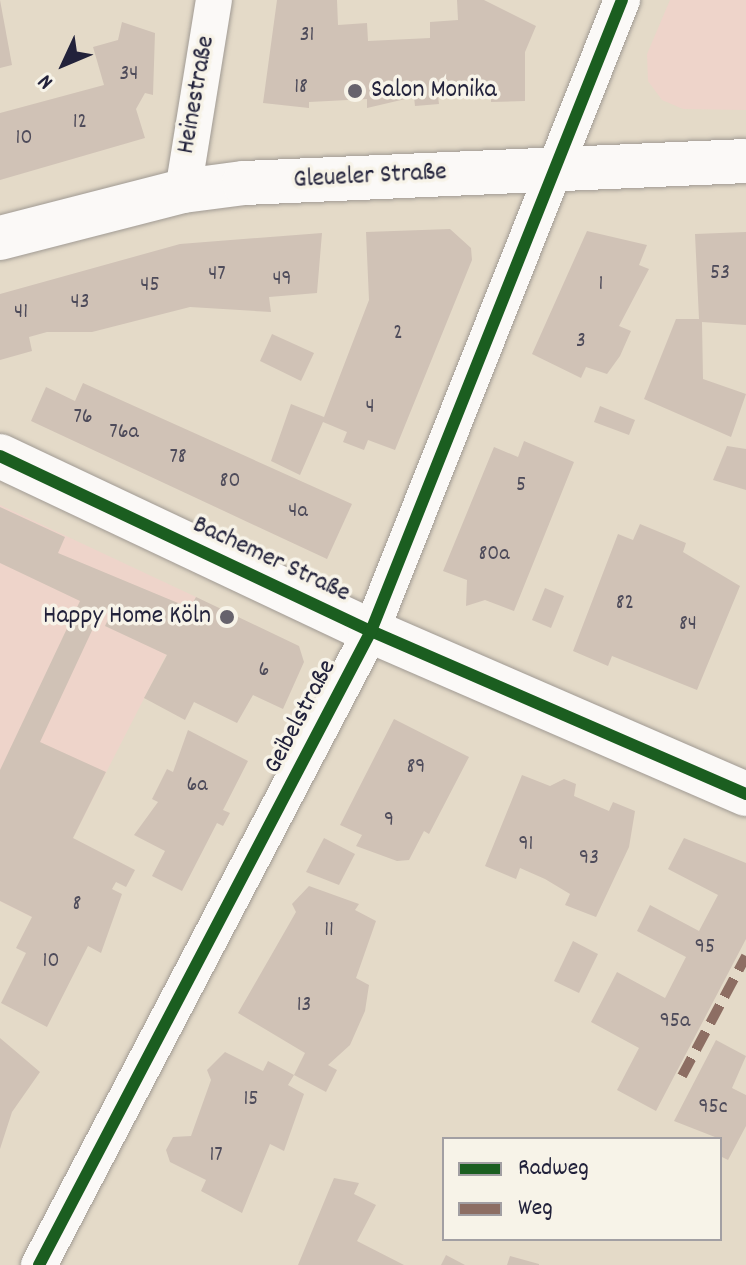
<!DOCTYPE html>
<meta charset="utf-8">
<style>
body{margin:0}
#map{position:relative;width:746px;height:1265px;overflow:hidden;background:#e4dac8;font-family:Dekko,sans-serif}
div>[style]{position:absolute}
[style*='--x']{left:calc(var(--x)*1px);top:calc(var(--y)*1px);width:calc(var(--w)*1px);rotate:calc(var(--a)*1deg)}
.built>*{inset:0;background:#eed4ca}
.building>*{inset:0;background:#d0c2b6}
.roads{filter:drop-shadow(0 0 2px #a09a93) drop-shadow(0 0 2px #a09a93)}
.street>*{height:36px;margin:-18px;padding:0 18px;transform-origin:18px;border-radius:18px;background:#fbf9f7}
.secondary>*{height:44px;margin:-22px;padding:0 22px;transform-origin:22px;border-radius:22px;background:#fbf9f7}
.quiet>*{height:10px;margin-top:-5px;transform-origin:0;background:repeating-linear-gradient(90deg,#8d6e63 0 20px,transparent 0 30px)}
.cycleway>*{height:12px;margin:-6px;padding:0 6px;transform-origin:6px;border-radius:6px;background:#1b5e20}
.dots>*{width:22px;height:22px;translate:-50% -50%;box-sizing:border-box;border:4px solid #f7f3e8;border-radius:50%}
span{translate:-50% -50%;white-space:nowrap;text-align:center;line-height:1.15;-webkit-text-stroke:7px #f7f3e8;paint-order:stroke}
.number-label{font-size:22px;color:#4e4b5a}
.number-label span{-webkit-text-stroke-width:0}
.poi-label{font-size:26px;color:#22223b}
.left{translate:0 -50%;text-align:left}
.right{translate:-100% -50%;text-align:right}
.street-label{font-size:26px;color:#22223b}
.legend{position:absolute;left:442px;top:1137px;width:280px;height:104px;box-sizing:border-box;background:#f7f3e8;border:2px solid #a29fa3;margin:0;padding:10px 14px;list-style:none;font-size:24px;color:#22223b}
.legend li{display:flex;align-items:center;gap:16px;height:40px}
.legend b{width:40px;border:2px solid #a29fa3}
.north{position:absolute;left:24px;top:24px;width:80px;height:80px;-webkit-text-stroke:6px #f7f3e8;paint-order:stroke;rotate:226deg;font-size:22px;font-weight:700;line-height:32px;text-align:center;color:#22223b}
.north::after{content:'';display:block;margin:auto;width:28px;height:36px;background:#22223b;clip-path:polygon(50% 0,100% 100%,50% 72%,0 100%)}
</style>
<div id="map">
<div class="built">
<i style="clip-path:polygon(670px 0,746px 0,746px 110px,683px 109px,662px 100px,648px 81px,647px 54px)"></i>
<i style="clip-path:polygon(0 505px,196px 597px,32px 917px,0 901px)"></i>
</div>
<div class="building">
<i style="clip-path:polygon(0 0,12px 65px,0 68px)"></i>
<i style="clip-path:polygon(277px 0,337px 0,338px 25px,367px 23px,368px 41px,430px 38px,430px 22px,458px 20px,457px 0,484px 0,536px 26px,525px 52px,525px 101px,491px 102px,491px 95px,438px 96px,439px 104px,415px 106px,414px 97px,367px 108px,367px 99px,309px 102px,309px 108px,263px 103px)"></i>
<i style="clip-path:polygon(122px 22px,155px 33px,153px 95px,145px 93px,136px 109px,145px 138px,0 180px,0 113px,104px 85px,93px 47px,118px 40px)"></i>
<i style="clip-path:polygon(450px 229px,471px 248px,472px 260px,395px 450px,368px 440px,364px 450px,343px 442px,347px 432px,323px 422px,300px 475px,271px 461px,291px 404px,324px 417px,369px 300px,366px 232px)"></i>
<i style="clip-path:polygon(587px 231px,647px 245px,639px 265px,649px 269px,619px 326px,631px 331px,620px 356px,607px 374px,586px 367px,581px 378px,532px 354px)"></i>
<i style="clip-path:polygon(746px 232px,746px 325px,702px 322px,703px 379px,746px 394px,731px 437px,644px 399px,676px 319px,699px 319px,695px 234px)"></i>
<i style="clip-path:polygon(322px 233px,317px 293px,269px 297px,271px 312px,190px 307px,92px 332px,47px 332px,29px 337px,32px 351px,0 360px,0 294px,180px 244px)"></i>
<i style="clip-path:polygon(272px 334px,314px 353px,301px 381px,260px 361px)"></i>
<i style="clip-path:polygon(83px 383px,352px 504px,327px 559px,31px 421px,46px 387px,75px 401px)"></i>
<i style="clip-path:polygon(600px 406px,635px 420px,629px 435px,594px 422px)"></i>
<i style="clip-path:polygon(524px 441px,574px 462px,514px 611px,485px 600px,466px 606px,467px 580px,443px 571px,494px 447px,518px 457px)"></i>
<i style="clip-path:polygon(727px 446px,746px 449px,746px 490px,713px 480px)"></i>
<i style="clip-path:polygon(0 507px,65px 537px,58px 553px,190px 608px,196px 597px,299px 646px,304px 662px,283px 709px,253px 695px,237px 723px,194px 702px,185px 720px,144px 698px,167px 655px,105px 626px,112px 611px,103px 607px,40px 742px,106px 772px,73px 838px,135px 870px,126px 887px,116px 882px,112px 889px,122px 894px,101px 953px,88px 946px,47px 1027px,1px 1003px,26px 953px,16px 948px,32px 917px,0 901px,0 770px,80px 601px,0 563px)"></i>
<i style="clip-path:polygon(640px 524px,686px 543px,683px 552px,740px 586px,697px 690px,612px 656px,608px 666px,573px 651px,618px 534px,633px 540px)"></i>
<i style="clip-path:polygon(545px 588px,564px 596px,551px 628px,532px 620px)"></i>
<i style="clip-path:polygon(394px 719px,469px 757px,429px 834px,424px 831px,409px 860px,397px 861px,356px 846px,362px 835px,340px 825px)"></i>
<i style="clip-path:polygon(188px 730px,248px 761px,223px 810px,230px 813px,223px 826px,217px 823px,182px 891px,152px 876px,165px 851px,134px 835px,158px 802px,152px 799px,167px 769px,173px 772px)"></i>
<i style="clip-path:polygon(522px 775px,550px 786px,564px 779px,576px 784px,574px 796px,609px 811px,613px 802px,635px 811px,629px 847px,596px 917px,565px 905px,570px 894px,545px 879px,520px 868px,516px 879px,485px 866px)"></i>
<i style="clip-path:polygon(324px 838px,355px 854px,339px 885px,306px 872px)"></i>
<i style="clip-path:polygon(684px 838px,746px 863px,746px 939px,656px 1111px,617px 1090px,639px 1048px,591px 1022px,617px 972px,665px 998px,686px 957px,637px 931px,650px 905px,699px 931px,718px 895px,668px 869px)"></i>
<i style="clip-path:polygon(309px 886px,359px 904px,355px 910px,376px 921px,356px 978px,369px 985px,365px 1011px,350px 1045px,328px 1065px,337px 1070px,326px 1092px,294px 1075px,305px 1053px,238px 1013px,296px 912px,292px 904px)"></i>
<i style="clip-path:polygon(573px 941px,598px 954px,579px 993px,554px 981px)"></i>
<i style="clip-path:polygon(0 1038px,40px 1072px,12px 1112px,0 1149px)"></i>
<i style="clip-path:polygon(716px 1040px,746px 1056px,732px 1088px,746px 1095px,746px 1126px,728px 1160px,720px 1156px,720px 1139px,674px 1121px)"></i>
<i style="clip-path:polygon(225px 1052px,263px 1071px,268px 1061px,294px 1075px,288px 1085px,304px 1094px,284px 1151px,270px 1144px,242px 1213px,201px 1191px,206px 1180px,170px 1162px,166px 1150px,173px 1137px,191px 1136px,211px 1080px,207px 1070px)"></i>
<i style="clip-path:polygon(334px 1178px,359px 1183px,354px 1194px,376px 1205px,357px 1241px,404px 1265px,298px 1265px)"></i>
<i style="clip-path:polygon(446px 1255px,465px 1265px,441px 1265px)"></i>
<i style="clip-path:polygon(510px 1256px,539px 1264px,539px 1265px,507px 1265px)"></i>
</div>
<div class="roads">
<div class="street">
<i style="--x:183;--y:191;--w:193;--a:-80.8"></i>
<i style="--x:39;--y:1265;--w:716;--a:-62.36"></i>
<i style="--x:371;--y:631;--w:679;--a:-68.31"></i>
</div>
<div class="secondary">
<i style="--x:0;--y:238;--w:189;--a:-14.4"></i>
<i style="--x:183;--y:191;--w:62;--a:-7.5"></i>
<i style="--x:244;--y:183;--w:502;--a:-2.51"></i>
<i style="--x:0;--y:456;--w:410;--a:25.3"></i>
<i style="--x:371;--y:631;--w:409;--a:23.5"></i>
</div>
</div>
<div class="quiet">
<i style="--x:682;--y:1076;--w:136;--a:-61.9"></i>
</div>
<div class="cycleway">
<i style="--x:0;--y:456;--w:410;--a:25.3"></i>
<i style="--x:371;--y:631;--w:409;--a:23.5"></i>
<i style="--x:39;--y:1265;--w:716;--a:-62.36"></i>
<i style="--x:371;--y:631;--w:679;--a:-68.31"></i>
</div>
<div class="dots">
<i style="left:355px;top:91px;background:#66626c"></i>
<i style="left:227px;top:617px;background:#66626c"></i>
</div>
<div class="number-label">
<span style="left:307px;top:36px">31</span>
<span style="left:129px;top:75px">34</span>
<span style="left:301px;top:88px">18</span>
<span style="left:80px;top:123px">12</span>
<span style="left:24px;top:139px">10</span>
<span style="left:720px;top:274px">53</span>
<span style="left:217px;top:275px">47</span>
<span style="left:282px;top:280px">49</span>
<span style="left:601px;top:285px">1</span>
<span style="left:150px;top:286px">45</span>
<span style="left:80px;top:303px">43</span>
<span style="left:21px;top:313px">41</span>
<span style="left:398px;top:334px">2</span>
<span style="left:581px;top:342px">3</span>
<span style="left:370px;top:408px">4</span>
<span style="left:83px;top:418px">76</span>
<span style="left:124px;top:433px">76a</span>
<span style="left:178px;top:458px">78</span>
<span style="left:230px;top:482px">80</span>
<span style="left:521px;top:486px">5</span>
<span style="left:298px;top:512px">4a</span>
<span style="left:494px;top:555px">80a</span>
<span style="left:625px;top:604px">82</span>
<span style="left:688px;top:625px">84</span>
<span style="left:264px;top:671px">6</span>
<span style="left:416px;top:768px">89</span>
<span style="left:197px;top:786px">6a</span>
<span style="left:389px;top:821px">9</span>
<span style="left:526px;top:845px">91</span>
<span style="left:589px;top:859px">93</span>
<span style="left:77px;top:905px">8</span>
<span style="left:329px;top:931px">11</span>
<span style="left:705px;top:948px">95</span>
<span style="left:51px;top:962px">10</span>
<span style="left:304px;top:1006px">13</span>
<span style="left:675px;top:1022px">95a</span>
<span style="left:251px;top:1100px">15</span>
<span style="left:713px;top:1108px">95c</span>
<span style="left:216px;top:1156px">17</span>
</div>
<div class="poi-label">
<span class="left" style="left:371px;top:91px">Salon Monika</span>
<span class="right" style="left:211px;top:617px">Happy Home Köln</span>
</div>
<div class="street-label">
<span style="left:197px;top:95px;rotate:-80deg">Heinestraße</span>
<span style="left:370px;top:177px;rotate:-3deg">Gleueler Straße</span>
<span style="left:271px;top:560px;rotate:25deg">Bachemer Straße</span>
<span style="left:301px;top:717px;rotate:-62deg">Geibelstraße</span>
</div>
<ul class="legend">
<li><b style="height:10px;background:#1b5e20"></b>Radweg</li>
<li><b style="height:10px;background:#8d6e63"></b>Weg</li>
</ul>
<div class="north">N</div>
</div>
